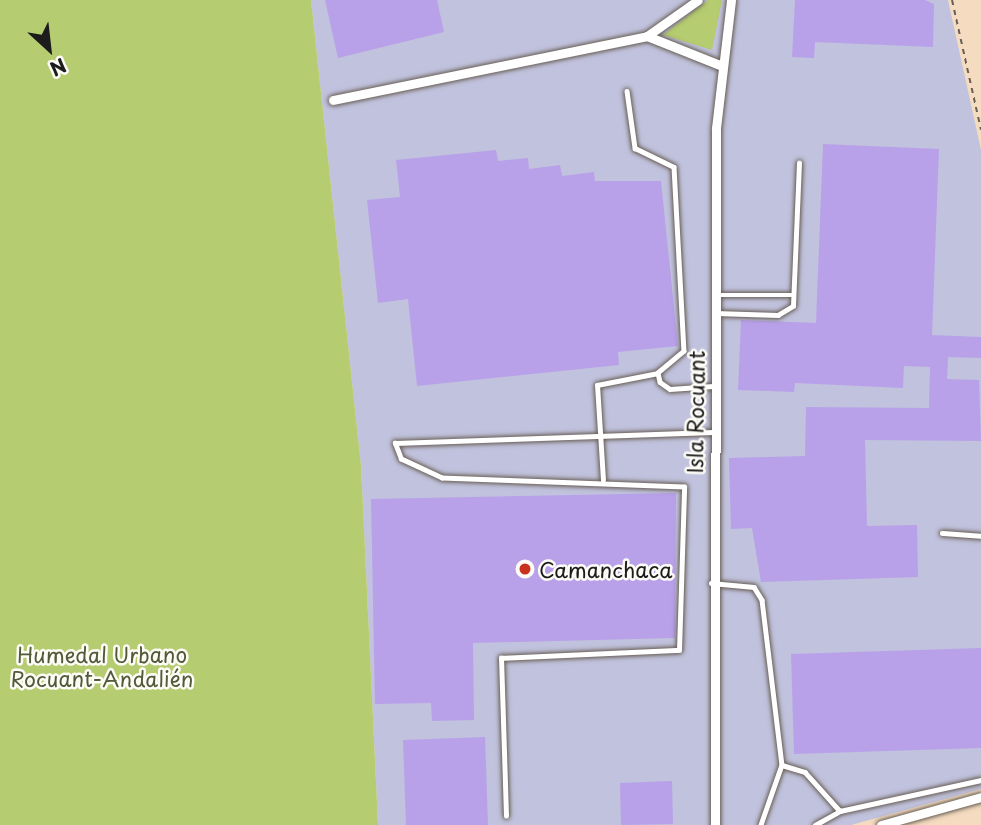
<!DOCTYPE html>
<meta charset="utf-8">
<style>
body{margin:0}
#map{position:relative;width:981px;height:825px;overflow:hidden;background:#f5dcc0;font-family:"Playpen Sans",sans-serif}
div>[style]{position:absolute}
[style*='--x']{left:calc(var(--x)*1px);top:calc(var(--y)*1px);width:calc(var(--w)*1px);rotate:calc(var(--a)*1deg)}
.industrial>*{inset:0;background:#c1c2dd}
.green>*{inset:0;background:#b5cc70}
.building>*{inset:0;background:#b8a1e9}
.path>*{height:2px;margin-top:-1px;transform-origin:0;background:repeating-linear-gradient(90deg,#685f55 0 5px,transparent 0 10px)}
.roads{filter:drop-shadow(0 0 2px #685f55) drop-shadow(0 0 2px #685f55)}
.service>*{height:4.5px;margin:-2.25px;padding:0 2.25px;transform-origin:2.25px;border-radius:2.25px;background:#fff}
.minor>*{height:9px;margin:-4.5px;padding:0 4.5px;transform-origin:4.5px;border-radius:4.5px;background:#fff}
.dots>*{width:19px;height:19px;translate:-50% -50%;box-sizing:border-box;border:4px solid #fdfcf7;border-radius:50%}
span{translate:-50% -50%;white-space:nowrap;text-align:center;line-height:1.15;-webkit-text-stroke:5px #fdfcf7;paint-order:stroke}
.street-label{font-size:21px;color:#1c1c1c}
.poi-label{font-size:21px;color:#1c1c1c}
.left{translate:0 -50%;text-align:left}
.park-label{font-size:21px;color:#525a39}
.north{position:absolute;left:14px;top:14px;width:70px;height:70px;-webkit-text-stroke:5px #fdfcf7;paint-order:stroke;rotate:153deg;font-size:19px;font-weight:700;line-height:28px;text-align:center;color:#1c1c1c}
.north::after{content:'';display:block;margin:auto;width:24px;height:32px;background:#1c1c1c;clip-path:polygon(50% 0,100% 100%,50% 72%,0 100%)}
</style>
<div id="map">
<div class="industrial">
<i style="clip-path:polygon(311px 0,948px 0,981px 150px,981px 789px,851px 825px,378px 825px,361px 466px)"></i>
</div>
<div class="green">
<i style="clip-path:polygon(0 0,311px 0,361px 466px,378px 825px,0 825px)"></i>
<i style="clip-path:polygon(708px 0,722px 0,712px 50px,663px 35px)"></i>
</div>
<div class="building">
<i style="clip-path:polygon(325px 0,437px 0,444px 32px,338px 58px)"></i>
<i style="clip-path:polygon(795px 0,925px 0,934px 4px,933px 47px,815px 42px,814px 58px,792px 57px)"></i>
<i style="clip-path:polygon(823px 144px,939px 149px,932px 335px,981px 337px,981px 358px,948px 357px,947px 379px,979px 380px,981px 441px,865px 440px,867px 526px,917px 525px,918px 577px,761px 582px,752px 528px,731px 529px,729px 458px,805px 456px,806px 407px,929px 408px,930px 367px,904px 366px,903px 388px,795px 383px,794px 392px,738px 390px,741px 320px,816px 323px)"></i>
<i style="clip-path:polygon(496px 150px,498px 161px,528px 158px,529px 169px,560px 165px,562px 176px,594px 172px,595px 181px,661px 181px,678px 346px,618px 352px,619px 365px,417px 386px,408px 299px,378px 303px,367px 200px,400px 197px,396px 160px)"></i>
<i style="clip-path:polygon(676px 493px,675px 638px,473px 643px,474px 720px,432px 721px,431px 703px,375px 704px,371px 499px)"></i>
<i style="clip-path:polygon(981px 648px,981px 748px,794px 754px,791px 654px)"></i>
<i style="clip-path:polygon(485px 737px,488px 825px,406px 825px,403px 740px)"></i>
<i style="clip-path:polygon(672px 781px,673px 824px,621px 825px,620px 783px)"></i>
</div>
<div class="path">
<i style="--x:952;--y:0;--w:133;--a:77.4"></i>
</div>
<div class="roads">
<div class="service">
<i style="--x:627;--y:91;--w:58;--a:82"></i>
<i style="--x:635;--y:148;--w:43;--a:26"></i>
<i style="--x:674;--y:167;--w:184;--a:86.9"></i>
<i style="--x:684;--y:351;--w:34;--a:140"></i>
<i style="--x:658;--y:373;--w:9;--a:77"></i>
<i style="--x:660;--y:382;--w:12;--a:35"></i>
<i style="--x:670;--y:389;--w:43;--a:-4"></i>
<i style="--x:715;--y:295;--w:77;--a:0"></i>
<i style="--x:715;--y:313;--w:63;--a:1.8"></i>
<i style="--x:778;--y:315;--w:17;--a:-31"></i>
<i style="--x:793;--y:306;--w:143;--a:-87.6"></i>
<i style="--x:603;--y:480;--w:95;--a:-93.6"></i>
<i style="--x:597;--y:385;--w:62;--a:-11.1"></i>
<i style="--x:942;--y:533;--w:39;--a:4"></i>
<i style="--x:711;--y:583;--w:43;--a:5.3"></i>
<i style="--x:754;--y:587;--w:15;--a:58"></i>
<i style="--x:762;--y:600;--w:166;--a:83.1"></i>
<i style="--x:782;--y:765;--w:64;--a:109.3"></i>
<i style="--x:782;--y:765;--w:24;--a:17"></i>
<i style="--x:805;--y:772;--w:52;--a:48.1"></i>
<i style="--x:506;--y:816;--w:158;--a:-91.8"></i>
<i style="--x:501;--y:658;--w:178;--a:-2.6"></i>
<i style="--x:679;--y:650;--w:163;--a:-88.2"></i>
<i style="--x:684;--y:487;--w:242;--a:-177.9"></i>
<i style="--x:442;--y:478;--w:45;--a:-155.1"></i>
<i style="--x:401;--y:459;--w:17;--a:-111"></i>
<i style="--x:395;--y:443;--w:318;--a:-2"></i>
<i style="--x:815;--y:825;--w:29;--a:-29"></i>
<i style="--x:840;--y:811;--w:144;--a:-12.4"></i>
</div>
<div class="minor">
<i style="--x:647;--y:36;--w:79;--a:21.7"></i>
<i style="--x:333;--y:100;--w:320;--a:-11.5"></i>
<i style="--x:647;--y:36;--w:62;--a:-35.2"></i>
<i style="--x:715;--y:825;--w:697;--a:-89.92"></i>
<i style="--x:716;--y:128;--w:129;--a:-83.3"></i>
<i style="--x:881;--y:825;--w:104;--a:-15.6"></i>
</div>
</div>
<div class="dots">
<i style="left:525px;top:569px;background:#c8321e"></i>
</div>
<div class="street-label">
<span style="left:695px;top:412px;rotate:-89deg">Isla Rocuant</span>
</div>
<div class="poi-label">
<span class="left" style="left:539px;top:569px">Camanchaca</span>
</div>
<div class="park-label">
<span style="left:102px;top:666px">Humedal Urbano<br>Rocuant-Andalién</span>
</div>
<div class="north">N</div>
</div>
